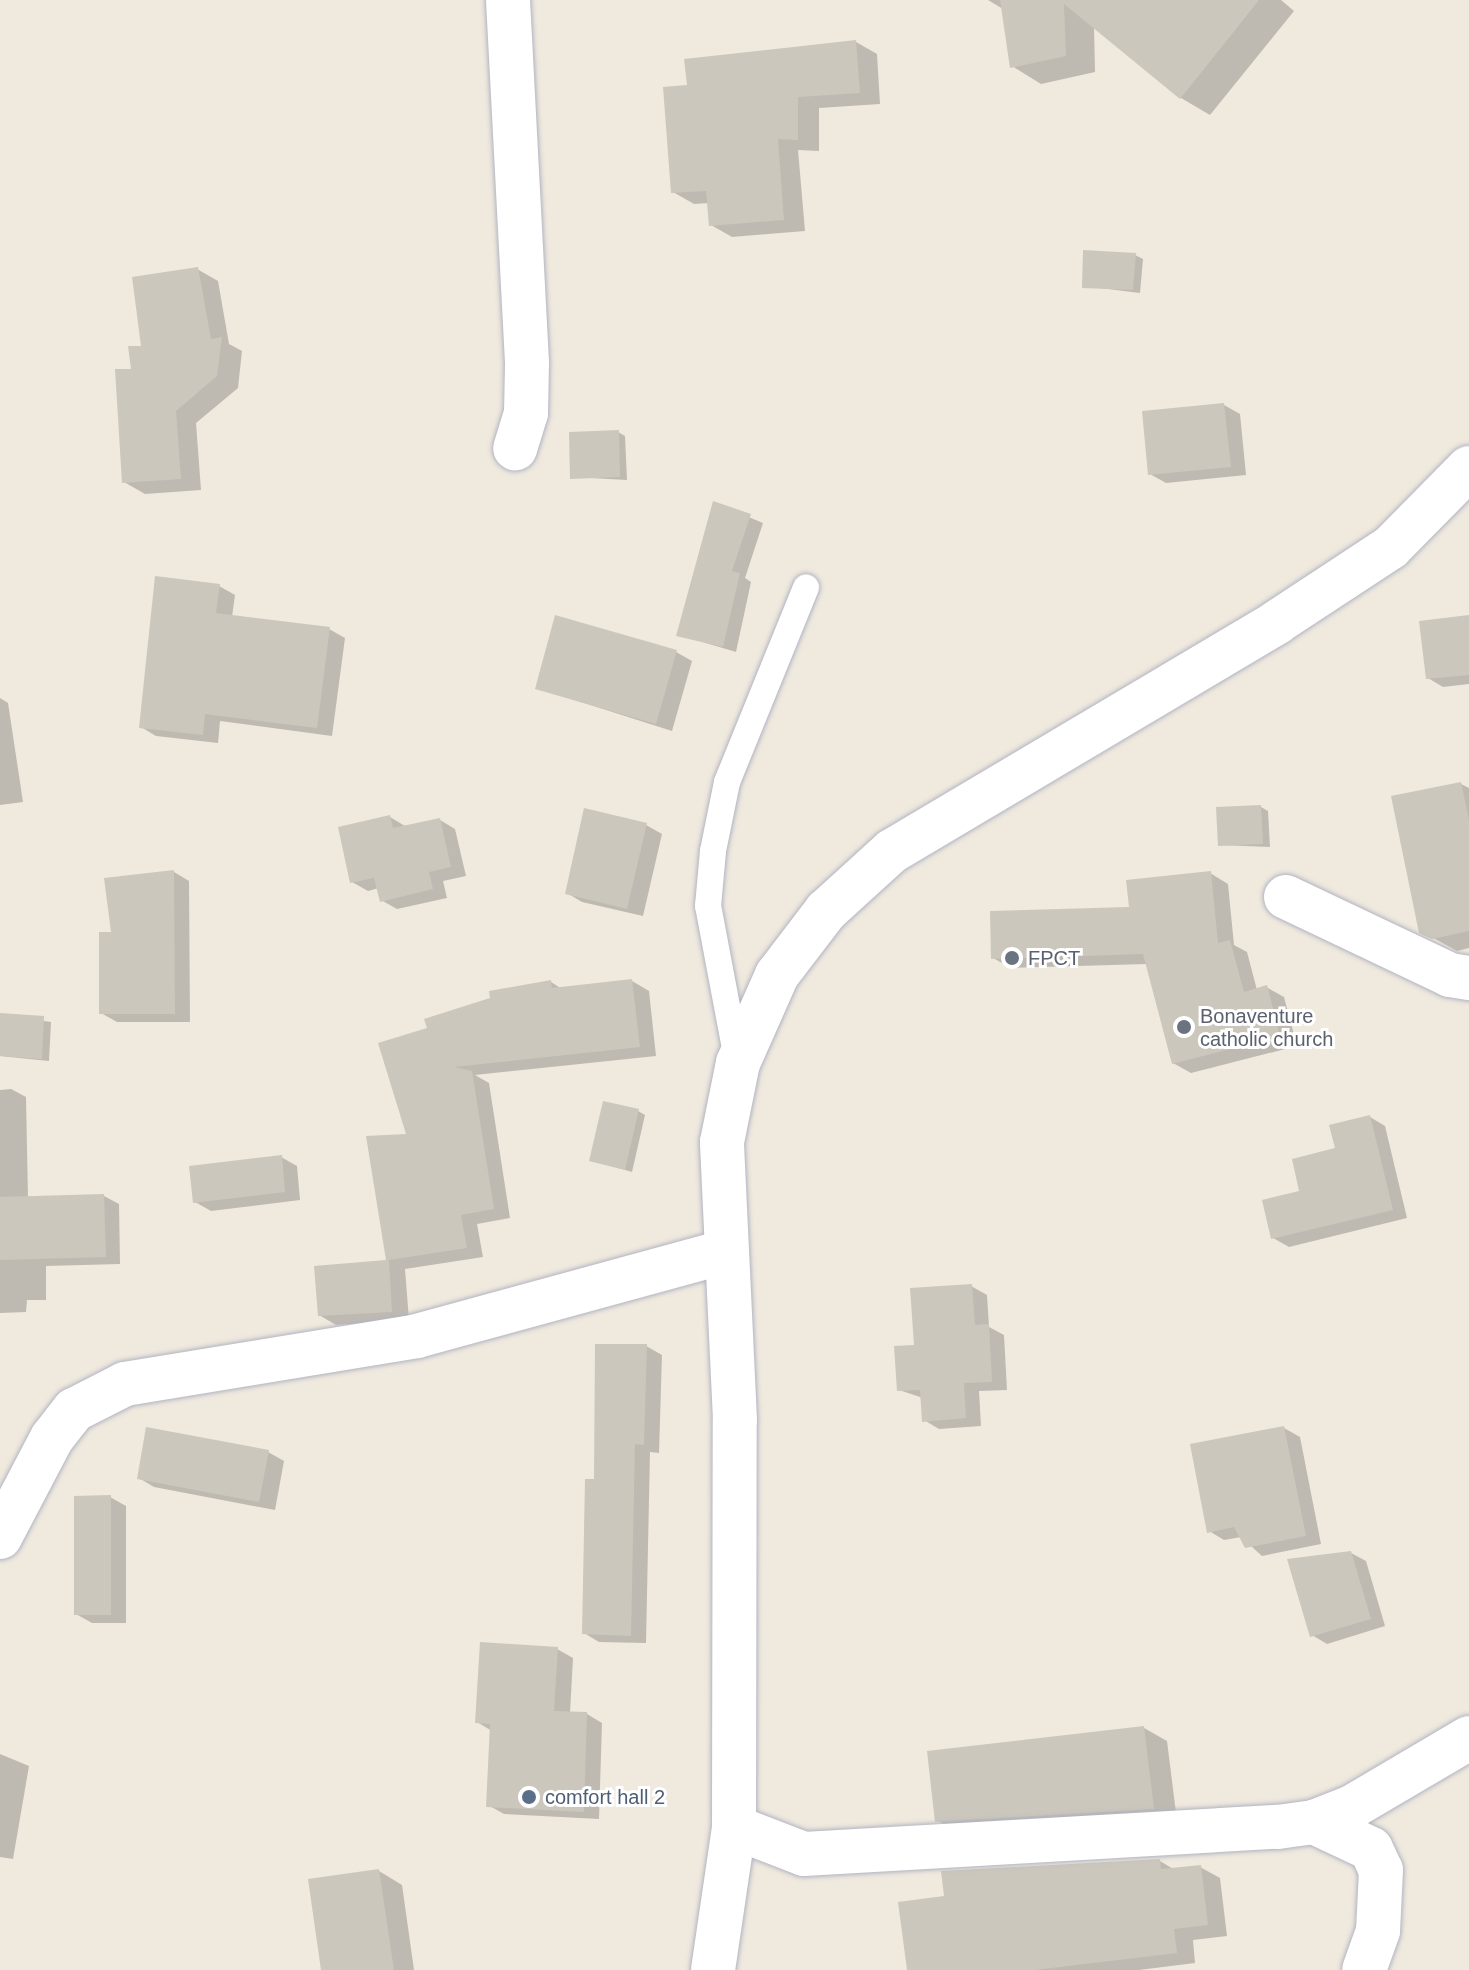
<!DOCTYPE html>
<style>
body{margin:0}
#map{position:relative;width:1469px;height:1970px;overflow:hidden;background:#efe9de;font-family:Arial,sans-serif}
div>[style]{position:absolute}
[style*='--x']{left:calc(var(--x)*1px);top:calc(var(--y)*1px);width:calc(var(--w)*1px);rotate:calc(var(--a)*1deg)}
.shadow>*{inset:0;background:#0003}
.building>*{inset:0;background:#cbc7bc}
.roads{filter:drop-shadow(0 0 2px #b2b4c2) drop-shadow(0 0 2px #b2b4c2)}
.lane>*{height:26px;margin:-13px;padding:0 13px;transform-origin:13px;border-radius:13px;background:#fff}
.street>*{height:44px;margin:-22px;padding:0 22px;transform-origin:22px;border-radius:22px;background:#fff}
.secondary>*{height:44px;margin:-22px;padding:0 22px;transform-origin:22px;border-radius:22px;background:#fff}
.dots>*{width:22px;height:22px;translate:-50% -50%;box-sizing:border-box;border:4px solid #fff;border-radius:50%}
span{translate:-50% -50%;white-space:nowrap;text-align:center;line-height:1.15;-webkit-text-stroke:6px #fff;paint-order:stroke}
.worship-label{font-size:20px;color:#5b616d}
.left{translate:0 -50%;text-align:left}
.service-label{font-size:20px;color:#4e5e75}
</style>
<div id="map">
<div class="shadow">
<i style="clip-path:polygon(988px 0,1281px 0,1294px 11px,1210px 115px,1181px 98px,1094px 26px,1095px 72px,1041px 84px,1012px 66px,1003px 9px)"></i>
<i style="clip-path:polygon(856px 42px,877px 54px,880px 104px,819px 108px,819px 151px,798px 150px,805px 231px,732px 237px,711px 225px,709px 203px,694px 204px,673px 192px,689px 87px)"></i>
<i style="clip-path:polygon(1135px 255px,1143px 259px,1140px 293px,1084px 286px)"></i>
<i style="clip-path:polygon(197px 269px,218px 281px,229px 344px,242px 351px,238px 388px,196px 423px,201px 490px,145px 494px,124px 482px,133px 371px,143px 348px)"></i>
<i style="clip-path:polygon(1224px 405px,1240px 414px,1246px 475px,1166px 483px,1150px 474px)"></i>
<i style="clip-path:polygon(618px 432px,625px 436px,627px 480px,572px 477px)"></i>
<i style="clip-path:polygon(714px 503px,763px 523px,745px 578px,751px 582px,736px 652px,679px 635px)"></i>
<i style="clip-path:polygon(219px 586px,235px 595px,232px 617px,329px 629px,345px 638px,332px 736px,220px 721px,218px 743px,156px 736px,141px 727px)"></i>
<i style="clip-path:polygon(1469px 617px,1469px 684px,1443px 687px,1428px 678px)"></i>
<i style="clip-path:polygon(676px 652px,692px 661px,672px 731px,537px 688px)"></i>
<i style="clip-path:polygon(0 698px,8px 703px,23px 802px,0 805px)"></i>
<i style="clip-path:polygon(1461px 784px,1469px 788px,1469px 948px,1457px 951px,1421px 931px)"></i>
<i style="clip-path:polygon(1261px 807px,1268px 811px,1270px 847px,1220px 845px)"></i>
<i style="clip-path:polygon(390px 817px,405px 826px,440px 820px,455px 829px,466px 876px,443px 881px,447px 898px,397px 909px,381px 900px,379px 888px,368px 891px,352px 882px)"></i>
<i style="clip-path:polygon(646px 825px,662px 834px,643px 916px,582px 902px,567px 893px)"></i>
<i style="clip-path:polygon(174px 872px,189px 881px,190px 1022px,117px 1022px,101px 1013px,113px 934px)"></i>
<i style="clip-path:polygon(1210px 873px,1228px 884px,1234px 945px,1247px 952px,1257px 990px,1266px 987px,1284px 997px,1297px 1046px,1191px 1073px,1173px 1063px,1147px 964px,1011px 968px,993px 958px,1131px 909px)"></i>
<i style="clip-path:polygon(632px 981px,649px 991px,656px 1056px,475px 1075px,489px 1083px,510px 1218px,477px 1224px,483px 1257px,405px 1269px,409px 1320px,336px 1325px,319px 1315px,389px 1262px,368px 1138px,408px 1136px,429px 1029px,551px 982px,562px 989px)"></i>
<i style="clip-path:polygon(0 1015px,51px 1022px,49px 1061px,0 1056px)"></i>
<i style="clip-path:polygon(11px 1089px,26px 1097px,28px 1198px,104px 1196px,119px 1204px,120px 1264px,46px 1266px,46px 1300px,27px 1300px,26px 1312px,0 1313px,0 1090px)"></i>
<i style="clip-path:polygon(638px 1111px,645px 1115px,632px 1172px,591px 1160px)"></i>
<i style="clip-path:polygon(1370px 1117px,1385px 1126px,1407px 1218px,1289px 1247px,1273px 1238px,1302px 1192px)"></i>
<i style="clip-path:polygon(281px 1157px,297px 1166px,300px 1200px,211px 1211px,195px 1202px)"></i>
<i style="clip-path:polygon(971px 1286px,987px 1295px,989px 1327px,1004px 1335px,1007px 1390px,979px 1391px,981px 1426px,939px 1429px,924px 1420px,923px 1398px,899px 1390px,916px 1346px)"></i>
<i style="clip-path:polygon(646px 1346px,662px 1355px,659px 1453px,650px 1452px,646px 1643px,599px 1642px,584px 1633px,596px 1481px)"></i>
<i style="clip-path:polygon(1284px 1428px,1300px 1437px,1321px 1544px,1262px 1556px,1241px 1537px,1224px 1540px,1209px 1531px)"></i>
<i style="clip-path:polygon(268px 1452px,284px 1461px,275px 1510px,154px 1487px,139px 1478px)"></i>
<i style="clip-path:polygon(110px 1497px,126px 1506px,126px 1623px,92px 1623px,76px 1614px)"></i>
<i style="clip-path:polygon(1351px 1553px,1366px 1561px,1385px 1626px,1327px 1644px,1312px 1635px)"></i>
<i style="clip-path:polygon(557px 1649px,573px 1658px,570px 1713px,587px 1714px,602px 1723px,599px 1819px,504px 1814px,488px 1805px,492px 1731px,477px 1722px)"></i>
<i style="clip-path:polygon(1144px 1728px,1167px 1741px,1177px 1821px,960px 1834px,937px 1820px)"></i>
<i style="clip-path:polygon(0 1754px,29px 1766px,13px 1859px,0 1857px)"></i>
<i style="clip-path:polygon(1160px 1861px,1175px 1870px,1200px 1867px,1220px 1878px,1227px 1936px,1193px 1940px,1195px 1963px,1139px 1970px,908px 1970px,946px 1898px)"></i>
<i style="clip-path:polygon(379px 1871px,402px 1885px,414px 1970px,323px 1970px)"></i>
</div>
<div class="building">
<i style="clip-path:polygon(1000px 0,1259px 0,1180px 99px,1064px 4px,1066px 56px,1010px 68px)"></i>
<i style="clip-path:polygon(856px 40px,860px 93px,798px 97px,798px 140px,778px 139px,784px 220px,709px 226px,706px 191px,671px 193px,663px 87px,687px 85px,684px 59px)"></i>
<i style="clip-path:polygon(1083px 250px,1136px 253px,1133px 290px,1082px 288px)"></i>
<i style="clip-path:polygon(198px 267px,211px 339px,222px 337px,217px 376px,176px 411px,181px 479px,122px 483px,115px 369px,131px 369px,128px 346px,141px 346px,132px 277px)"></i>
<i style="clip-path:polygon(1224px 403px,1231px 467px,1148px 475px,1142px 411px)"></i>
<i style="clip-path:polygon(619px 430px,620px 477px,570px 479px,569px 432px)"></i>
<i style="clip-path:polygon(713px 501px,751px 514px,732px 571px,740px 573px,723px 647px,676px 636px)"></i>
<i style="clip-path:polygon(155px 576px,220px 584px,216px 613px,330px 627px,317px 728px,205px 714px,203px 735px,139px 728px)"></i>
<i style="clip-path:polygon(555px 615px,677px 650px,656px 724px,535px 689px)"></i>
<i style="clip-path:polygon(1469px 615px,1469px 675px,1426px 679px,1419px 621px)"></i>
<i style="clip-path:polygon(1461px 782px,1469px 820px,1469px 931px,1432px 939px,1419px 933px,1391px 796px)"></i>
<i style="clip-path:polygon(1261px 805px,1263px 844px,1218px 846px,1216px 807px)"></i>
<i style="clip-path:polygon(584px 808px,647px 823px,627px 909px,565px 894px)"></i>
<i style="clip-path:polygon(390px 815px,393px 828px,440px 818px,451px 867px,429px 872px,433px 889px,380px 902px,374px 878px,350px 883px,338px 827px)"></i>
<i style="clip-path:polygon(174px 870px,175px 1014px,99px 1014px,99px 932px,111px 932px,104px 878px)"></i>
<i style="clip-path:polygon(1211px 871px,1218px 943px,1230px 940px,1244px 992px,1267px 985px,1280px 1036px,1172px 1064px,1143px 954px,991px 959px,990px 911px,1129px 907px,1126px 880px)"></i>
<i style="clip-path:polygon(632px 979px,640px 1047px,454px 1067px,472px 1071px,494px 1209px,461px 1215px,467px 1248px,389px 1260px,392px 1312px,318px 1316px,314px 1266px,386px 1260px,366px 1136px,406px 1134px,378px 1043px,427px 1028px,424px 1019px,490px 998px,489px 991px,551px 980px,552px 988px)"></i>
<i style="clip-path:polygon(0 1013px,44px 1016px,42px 1059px,0 1056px)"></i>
<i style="clip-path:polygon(603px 1101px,639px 1109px,625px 1170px,589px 1161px)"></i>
<i style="clip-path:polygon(1370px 1115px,1393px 1210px,1271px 1239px,1262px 1200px,1299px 1191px,1292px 1159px,1335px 1148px,1329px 1125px)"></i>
<i style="clip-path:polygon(282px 1155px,285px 1192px,193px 1203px,189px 1166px)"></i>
<i style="clip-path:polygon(104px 1194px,106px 1257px,0 1260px,0 1197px)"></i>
<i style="clip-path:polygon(972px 1284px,975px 1325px,989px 1324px,992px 1382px,964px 1383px,966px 1418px,922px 1422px,920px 1390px,897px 1391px,894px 1346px,914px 1345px,910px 1288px)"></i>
<i style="clip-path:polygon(595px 1344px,647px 1344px,644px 1445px,635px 1444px,631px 1636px,582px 1634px,585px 1479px,594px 1479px)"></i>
<i style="clip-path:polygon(1284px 1426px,1306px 1536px,1245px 1548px,1234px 1527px,1207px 1533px,1190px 1444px)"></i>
<i style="clip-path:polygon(146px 1427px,269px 1450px,259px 1502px,137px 1479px)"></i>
<i style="clip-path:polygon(111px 1495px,111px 1615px,74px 1615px,74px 1496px)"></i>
<i style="clip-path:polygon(1351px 1551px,1371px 1619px,1310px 1637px,1287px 1559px)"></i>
<i style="clip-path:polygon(480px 1642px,558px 1647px,554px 1711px,587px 1712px,584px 1812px,486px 1807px,490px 1724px,475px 1723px)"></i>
<i style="clip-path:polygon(1144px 1726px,1154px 1809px,935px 1822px,927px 1751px)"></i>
<i style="clip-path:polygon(1160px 1859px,1161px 1869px,1201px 1865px,1208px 1925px,1174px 1929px,1177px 1953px,1035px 1970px,907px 1970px,898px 1902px,944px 1896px,941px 1871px)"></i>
<i style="clip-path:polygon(379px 1869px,394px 1970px,321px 1970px,308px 1879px)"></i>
</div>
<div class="roads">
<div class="lane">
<i style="--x:737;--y:1059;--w:156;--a:-100.7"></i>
<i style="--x:708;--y:906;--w:55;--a:-84.8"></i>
<i style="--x:713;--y:851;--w:70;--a:-78.5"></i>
<i style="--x:727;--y:782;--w:210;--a:-67.9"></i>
</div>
<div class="street">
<i style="--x:508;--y:0;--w:363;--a:87"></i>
<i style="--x:527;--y:363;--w:50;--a:91.1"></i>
<i style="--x:526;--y:413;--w:37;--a:107"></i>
<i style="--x:1286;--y:897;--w:182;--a:25.4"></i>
<i style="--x:1450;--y:975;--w:19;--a:9"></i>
<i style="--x:0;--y:1537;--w:112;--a:-62.3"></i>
<i style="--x:52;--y:1438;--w:36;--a:-52"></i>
<i style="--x:74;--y:1410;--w:57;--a:-27"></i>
<i style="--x:125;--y:1384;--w:296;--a:-9.3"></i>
<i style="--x:417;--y:1336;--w:321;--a:-15.3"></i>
<i style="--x:1314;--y:1822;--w:63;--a:25.3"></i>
<i style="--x:1371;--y:1849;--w:23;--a:65"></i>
<i style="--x:1381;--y:1870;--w:61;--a:92.8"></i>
<i style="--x:1378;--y:1931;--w:41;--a:109.7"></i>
<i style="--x:734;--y:1827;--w:75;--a:21.1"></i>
<i style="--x:804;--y:1854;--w:475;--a:-3.3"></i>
<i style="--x:1278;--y:1827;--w:36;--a:-8"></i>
<i style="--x:1314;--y:1822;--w:41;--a:-21.5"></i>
<i style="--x:1352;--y:1807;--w:136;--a:-30.5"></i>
</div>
<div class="secondary">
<i style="--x:713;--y:1970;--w:145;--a:-81.6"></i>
<i style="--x:734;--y:1827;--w:407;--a:-89.9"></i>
<i style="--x:735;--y:1420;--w:278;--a:-92.7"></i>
<i style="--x:722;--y:1142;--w:81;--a:-78.6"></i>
<i style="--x:738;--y:1063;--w:96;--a:-66.1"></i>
<i style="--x:777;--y:975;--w:81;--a:-52.6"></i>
<i style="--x:826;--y:911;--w:89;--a:-42.3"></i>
<i style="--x:892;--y:851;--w:448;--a:-30.7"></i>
<i style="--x:1277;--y:622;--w:136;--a:-33.3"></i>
<i style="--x:1391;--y:547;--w:111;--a:-45.4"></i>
</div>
</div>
<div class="dots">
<i style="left:1012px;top:958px;background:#6b7280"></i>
<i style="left:1184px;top:1027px;background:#6b7280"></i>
<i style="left:529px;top:1797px;background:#5c6f8a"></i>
</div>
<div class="worship-label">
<span class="left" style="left:1028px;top:958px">FPCT</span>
<span class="left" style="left:1200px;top:1028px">Bonaventure<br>catholic church</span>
</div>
<div class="service-label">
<span class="left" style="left:545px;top:1797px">comfort hall 2</span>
</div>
</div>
